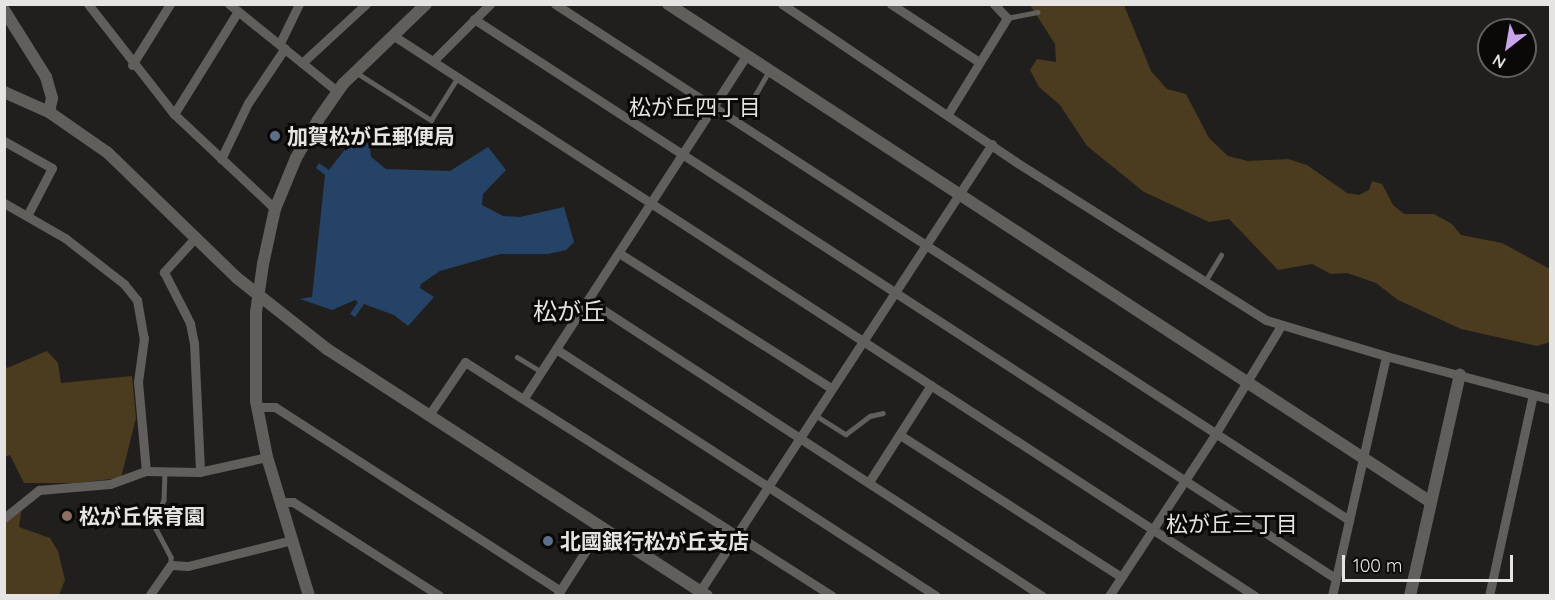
<!DOCTYPE html>
<meta charset="utf-8">
<style>
body{margin:0}
#map{position:relative;width:1555px;height:600px;overflow:hidden;background:#211f1d;font-family:Quicksand,"Noto Sans JP",sans-serif}
div>[style]{position:absolute}
[style*='--x']{left:calc(var(--x)*1px);top:calc(var(--y)*1px);width:calc(var(--w)*1px);rotate:calc(var(--a)*1deg)}
.green>*{inset:0;background:#4b3b1f}
.water>*{inset:0;background:#254267}
.service>*{height:4.5px;margin:-2.25px;padding:0 2.25px;transform-origin:2.25px;border-radius:2.25px;background:#605f5c}
.minor>*{height:9px;margin:-4.5px;padding:0 4.5px;transform-origin:4.5px;border-radius:4.5px;background:#605f5c}
.tertiary>*{height:12px;margin:-6px;padding:0 6px;transform-origin:6px;border-radius:6px;background:#605f5c}
.dots>*{width:16px;height:16px;translate:-50% -50%;box-sizing:border-box;border:3px solid #0a0908;border-radius:50%}
span{translate:-50% -50%;white-space:nowrap;text-align:center;line-height:1.15;-webkit-text-stroke:6px #0a0908;paint-order:stroke}
.poi-label{font-size:21px;color:#e5e4e3;font-weight:700}
.left{translate:0 -50%;text-align:left}
.neighbourhood-label{font-size:22px;color:#e5e4e3}
.quarter-label{font-size:24px;color:#e5e4e3}
.frame{position:absolute;inset:0;border:6px solid #e5e4e3;pointer-events:none}
.north{position:absolute;left:1477px;top:18px;width:60px;height:60px;box-sizing:border-box;background:#0a0908;border:2px solid #626160;border-radius:50%;rotate:211deg;font-size:16px;font-weight:700;line-height:24px;text-align:center;color:#e5e4e3}
.north::after{content:'';display:block;margin:auto;width:21px;height:27px;background:#c9a5ee;clip-path:polygon(50% 0,100% 100%,50% 72%,0 100%)}
.scale{position:absolute;left:1342px;top:555px;width:171px;height:27px;box-sizing:border-box;border:3px solid #e5e4e3;border-top:0;padding-left:8px;font-size:18px;line-height:21px;white-space:nowrap;color:#e5e4e3;-webkit-text-stroke:4px #0a0908;paint-order:stroke}
</style>
<div id="map">
<div class="green">
<i style="clip-path:polygon(1030px 5px,1124px 5px,1151px 71px,1167px 89px,1186px 94px,1209px 138px,1228px 156px,1248px 161px,1288px 159px,1307px 165px,1347px 193px,1359px 195px,1369px 190px,1372px 181px,1382px 184px,1393px 205px,1404px 214px,1434px 214px,1452px 224px,1461px 235px,1502px 243px,1550px 269px,1550px 342px,1537px 346px,1461px 329px,1398px 300px,1376px 283px,1347px 273px,1331px 274px,1312px 264px,1278px 270px,1229px 219px,1209px 222px,1144px 192px,1087px 146px,1060px 105px,1039px 87px,1030px 70px,1037px 59px,1056px 62px,1055px 44px)"></i>
<i style="clip-path:polygon(47px 351px,58px 363px,61px 383px,132px 376px,136px 418px,121px 478px,75px 483px,24px 483px,10px 455px,5px 457px,4px 363px,7px 368px)"></i>
<i style="clip-path:polygon(22px 507px,19px 527px,50px 538px,58px 551px,65px 580px,59px 595px,5px 595px,4px 523px)"></i>
</div>
<div class="water">
<i style="clip-path:polygon(359px 131px,370px 147px,371px 157px,386px 169px,450px 171px,488px 147px,506px 170px,483px 194px,482px 205px,503px 216px,520px 217px,564px 207px,574px 242px,566px 250px,548px 254px,500px 254px,440px 271px,421px 284px,420px 288px,434px 297px,408px 326px,394px 315px,364px 304px,355px 317px,350px 314px,358px 302px,355px 300px,332px 310px,300px 299px,312px 297px,325px 175px,316px 168px,319px 163px,329px 170px)"></i>
</div>
<div class="service">
<i style="--x:1007;--y:18;--w:31;--a:-11"></i>
<i style="--x:357;--y:73;--w:88;--a:32.4"></i>
<i style="--x:431;--y:120;--w:51;--a:-57.9"></i>
<i style="--x:754;--y:97;--w:30;--a:-60"></i>
<i style="--x:1206;--y:280;--w:29;--a:-59"></i>
<i style="--x:517;--y:357;--w:27;--a:31"></i>
<i style="--x:815;--y:415;--w:36;--a:32"></i>
<i style="--x:846;--y:434;--w:30;--a:-37"></i>
<i style="--x:870;--y:416;--w:13;--a:-13"></i>
<i style="--x:165;--y:472;--w:28;--a:92"></i>
<i style="--x:164;--y:500;--w:27;--a:112"></i>
<i style="--x:154;--y:525;--w:36;--a:62"></i>
<i style="--x:171;--y:557;--w:8;--a:90"></i>
</div>
<div class="minor">
<i style="--x:88;--y:4;--w:140;--a:52"></i>
<i style="--x:174;--y:114;--w:139;--a:43.2"></i>
<i style="--x:229;--y:4;--w:139;--a:38.9"></i>
<i style="--x:555;--y:4;--w:947;--a:33.02"></i>
<i style="--x:782;--y:4;--w:282;--a:34"></i>
<i style="--x:1016;--y:162;--w:296;--a:32.3"></i>
<i style="--x:1266;--y:320;--w:125;--a:16.7"></i>
<i style="--x:1386;--y:356;--w:170;--a:14.7"></i>
<i style="--x:891;--y:4;--w:105;--a:33.4"></i>
<i style="--x:474;--y:19;--w:1027;--a:32.99"></i>
<i style="--x:394;--y:36;--w:1027;--a:33.04"></i>
<i style="--x:280;--y:43;--w:43;--a:-64"></i>
<i style="--x:433;--y:61;--w:81;--a:-45"></i>
<i style="--x:302;--y:63;--w:87;--a:-42.7"></i>
<i style="--x:132;--y:65;--w:72;--a:-58.1"></i>
<i style="--x:174;--y:114;--w:121;--a:-58.1"></i>
<i style="--x:948;--y:114;--w:113;--a:-58.4"></i>
<i style="--x:1007;--y:18;--w:19;--a:-133"></i>
<i style="--x:4;--y:141;--w:55;--a:29.4"></i>
<i style="--x:52;--y:168;--w:52;--a:117.6"></i>
<i style="--x:221;--y:159;--w:62;--a:-64.3"></i>
<i style="--x:248;--y:103;--w:66;--a:-56.1"></i>
<i style="--x:4;--y:203;--w:70;--a:29.8"></i>
<i style="--x:65;--y:238;--w:75;--a:37.9"></i>
<i style="--x:124;--y:284;--w:21;--a:51"></i>
<i style="--x:137;--y:300;--w:39;--a:80"></i>
<i style="--x:144;--y:338;--w:44;--a:97.8"></i>
<i style="--x:138;--y:382;--w:89;--a:84.9"></i>
<i style="--x:194;--y:239;--w:45;--a:132.3"></i>
<i style="--x:164;--y:272;--w:57;--a:63"></i>
<i style="--x:190;--y:323;--w:20;--a:79"></i>
<i style="--x:194;--y:343;--w:129;--a:87.3"></i>
<i style="--x:619;--y:253;--w:251;--a:32.5"></i>
<i style="--x:588;--y:300;--w:542;--a:33.1"></i>
<i style="--x:556;--y:349;--w:453;--a:33"></i>
<i style="--x:524;--y:398;--w:408;--a:-57"></i>
<i style="--x:257;--y:407;--w:18;--a:0"></i>
<i style="--x:275;--y:407;--w:339;--a:32.8"></i>
<i style="--x:429;--y:415;--w:64;--a:-55.8"></i>
<i style="--x:465;--y:362;--w:435;--a:32.5"></i>
<i style="--x:900;--y:435;--w:263;--a:32.7"></i>
<i style="--x:869;--y:482;--w:115;--a:-57.4"></i>
<i style="--x:281;--y:502;--w:12;--a:0"></i>
<i style="--x:293;--y:502;--w:174;--a:32.6"></i>
<i style="--x:4;--y:518;--w:45;--a:-38.7"></i>
<i style="--x:39;--y:490;--w:71;--a:-4.8"></i>
<i style="--x:110;--y:484;--w:38;--a:-20"></i>
<i style="--x:146;--y:471;--w:53;--a:1.1"></i>
<i style="--x:199;--y:472;--w:70;--a:-12.4"></i>
<i style="--x:700;--y:591;--w:534;--a:-56.85"></i>
<i style="--x:558;--y:594;--w:80;--a:-57.3"></i>
<i style="--x:149;--y:596;--w:38;--a:-55"></i>
<i style="--x:171;--y:565;--w:17;--a:3"></i>
<i style="--x:188;--y:566;--w:107;--a:-14"></i>
<i style="--x:1109;--y:596;--w:191;--a:-56.7"></i>
<i style="--x:1214;--y:436;--w:129;--a:-58.7"></i>
<i style="--x:1332;--y:596;--w:246;--a:-77.3"></i>
<i style="--x:1489;--y:596;--w:206;--a:-77.7"></i>
</div>
<div class="tertiary">
<i style="--x:668;--y:4;--w:909;--a:33.15"></i>
<i style="--x:4;--y:10;--w:79;--a:57.9"></i>
<i style="--x:46;--y:77;--w:22;--a:74"></i>
<i style="--x:52;--y:98;--w:14;--a:102"></i>
<i style="--x:4;--y:92;--w:49;--a:24"></i>
<i style="--x:49;--y:112;--w:72;--a:34.8"></i>
<i style="--x:108;--y:153;--w:180;--a:44.1"></i>
<i style="--x:237;--y:278;--w:115;--a:38.3"></i>
<i style="--x:327;--y:349;--w:453;--a:33"></i>
<i style="--x:309;--y:596;--w:145;--a:-106.8"></i>
<i style="--x:267;--y:457;--w:57;--a:-101.1"></i>
<i style="--x:256;--y:401;--w:89;--a:-90"></i>
<i style="--x:256;--y:312;--w:49;--a:-81.7"></i>
<i style="--x:263;--y:264;--w:56;--a:-77.7"></i>
<i style="--x:275;--y:209;--w:55;--a:-67.6"></i>
<i style="--x:296;--y:158;--w:44;--a:-59.9"></i>
<i style="--x:318;--y:120;--w:44;--a:-55.2"></i>
<i style="--x:343;--y:84;--w:115;--a:-43.9"></i>
<i style="--x:1410;--y:596;--w:227;--a:-77.3"></i>
</div>
<div class="dots">
<i style="left:275px;top:136px;background:#5c6f8a"></i>
<i style="left:67px;top:516px;background:#8d6e63"></i>
<i style="left:548px;top:541px;background:#5c6f8a"></i>
</div>
<div class="poi-label">
<span class="left" style="left:287px;top:136px">加賀松が丘郵便局</span>
<span class="left" style="left:79px;top:516px">松が丘保育園</span>
<span class="left" style="left:560px;top:541px">北國銀行松が丘支店</span>
</div>
<div class="neighbourhood-label">
<span style="left:695px;top:108px">松が丘四丁目</span>
<span style="left:1232px;top:525px">松が丘三丁目</span>
</div>
<div class="quarter-label">
<span style="left:569px;top:312px">松が丘</span>
</div>
<div class="frame"></div>
<div class="north">N</div>
<div class="scale">100 m</div>
</div>
